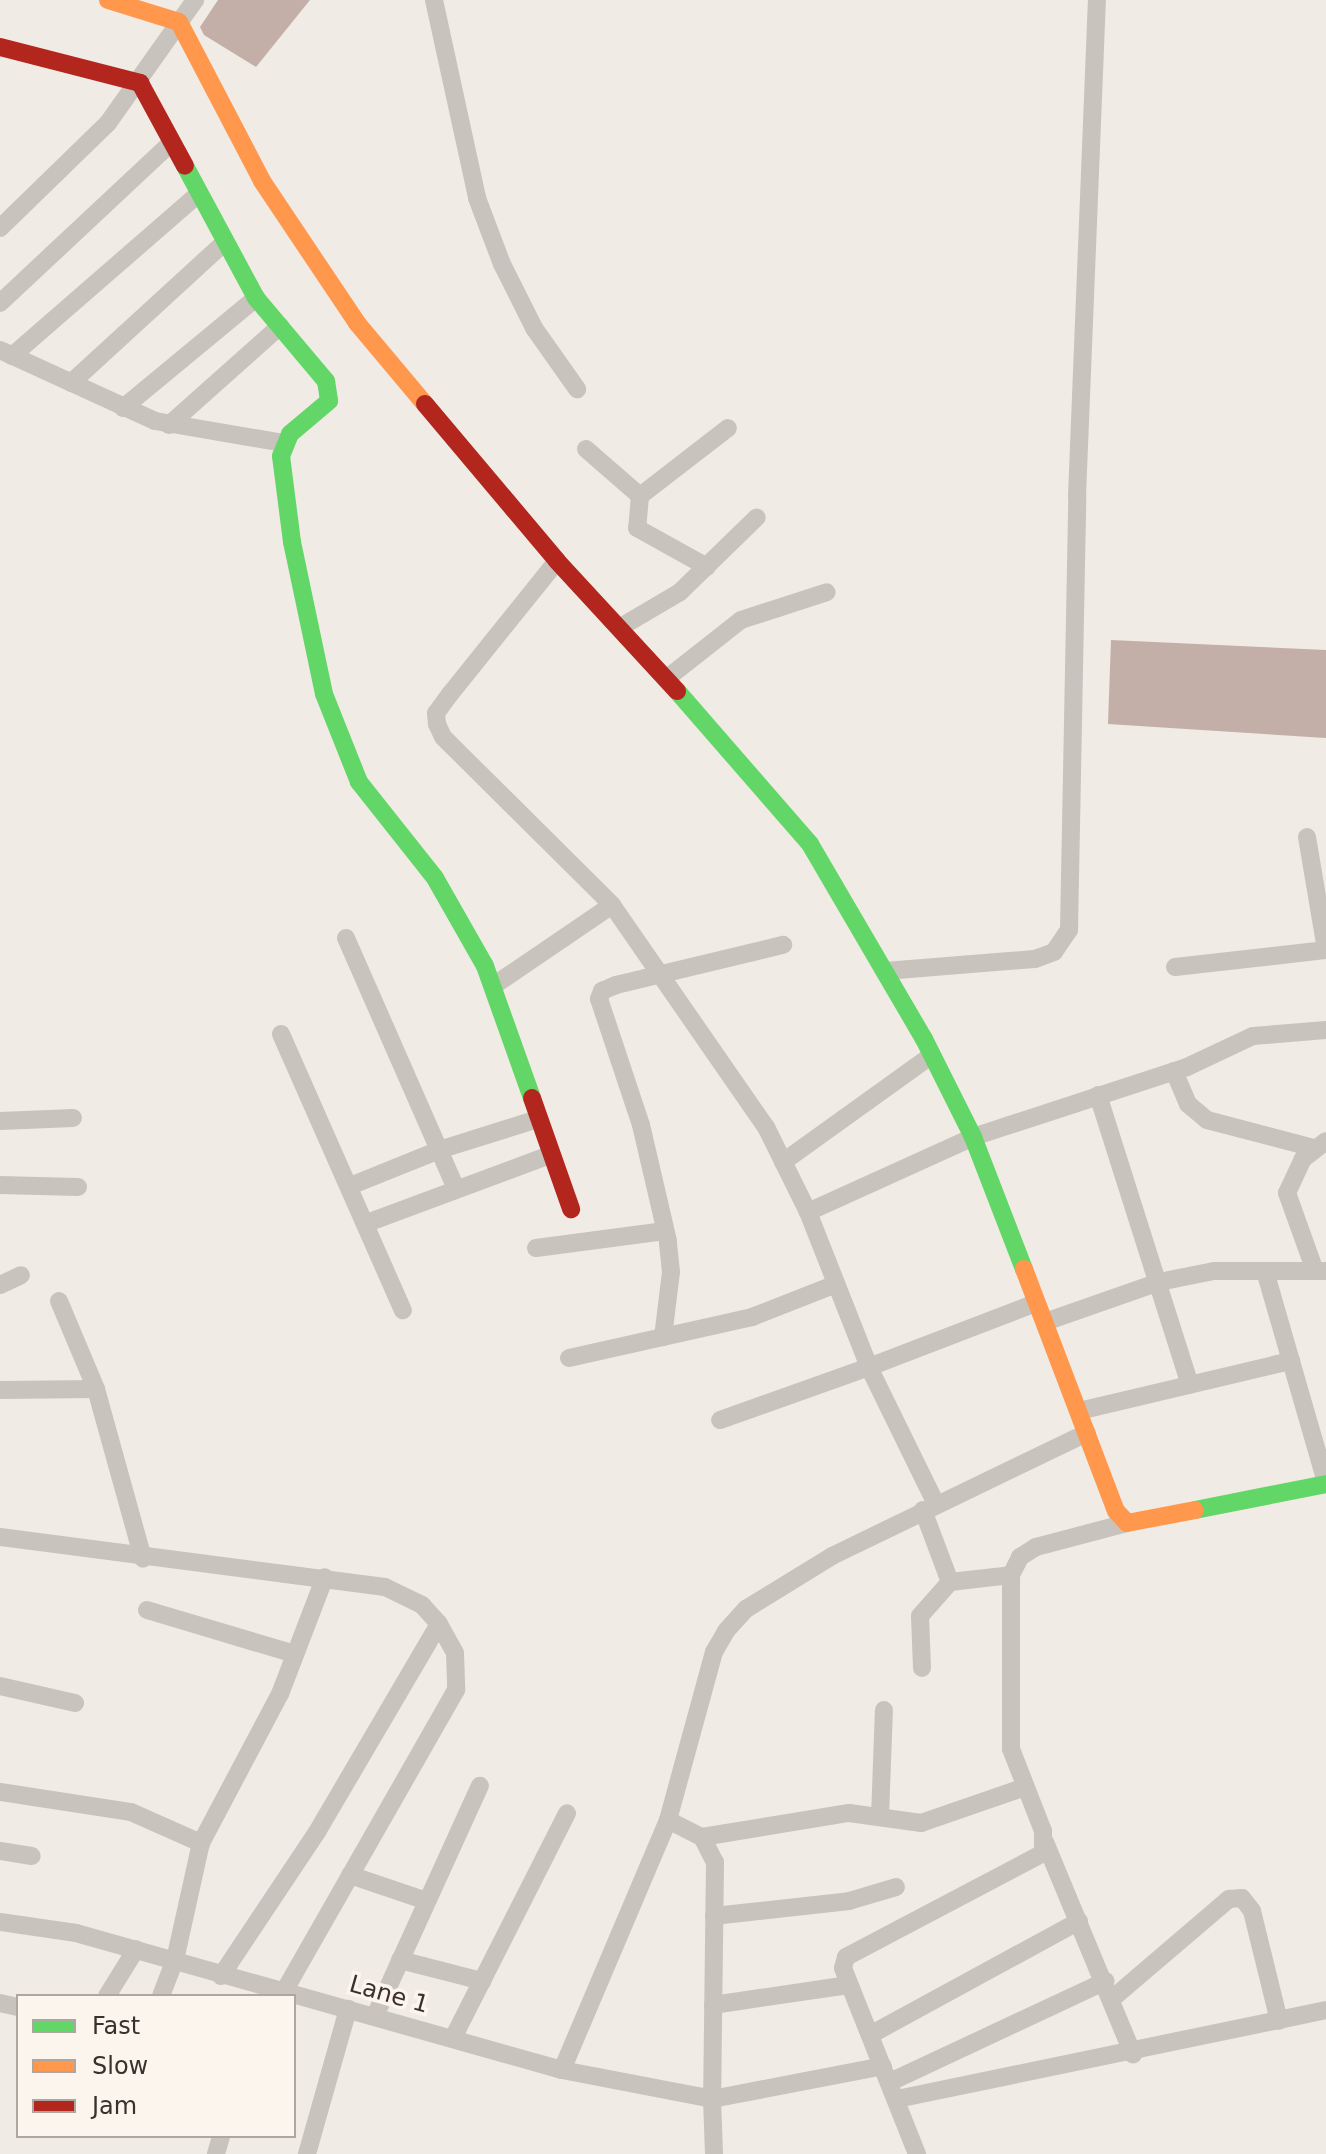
<!DOCTYPE html>
<style>
body{margin:0}
#map{position:relative;width:1326px;height:2154px;overflow:hidden;background:#f0ebe5;font-family:"DejaVu Sans",sans-serif}
div>[style]{position:absolute}
[style*='--x']{left:calc(var(--x)*1px);top:calc(var(--y)*1px);width:calc(var(--w)*1px);rotate:calc(var(--a)*1deg)}
.building>*{inset:0;background:#c3afa7}
.street>*{height:18px;margin:-9px;padding:0 9px;transform-origin:9px;border-radius:9px;background:#c9c3be}
.fast>*{height:18px;margin:-9px;padding:0 9px;transform-origin:9px;border-radius:9px;background:#63d668}
.slow>*{height:18px;margin:-9px;padding:0 9px;transform-origin:9px;border-radius:9px;background:#ff974d}
.jam>*{height:18px;margin:-9px;padding:0 9px;transform-origin:9px;border-radius:9px;background:#b3261e}
span{translate:-50% -50%;white-space:nowrap;text-align:center;line-height:1.15;-webkit-text-stroke:7px #fbf5ee;paint-order:stroke}
.street-label{font-size:24px;color:#3b302b}
.legend{position:absolute;left:16px;top:1994px;width:280px;height:144px;box-sizing:border-box;background:#fbf5ee;border:2px solid #aea6a0;margin:0;padding:10px 14px;list-style:none;font-size:24px;color:#3b302b}
.legend li{display:flex;align-items:center;gap:16px;height:40px}
.legend b{width:40px;border:2px solid #aea6a0}
</style>
<div id="map">
<div class="building">
<i style="clip-path:polygon(218px 0,310px 0,256px 67px,204px 35px,200px 27px)"></i>
<i style="clip-path:polygon(1111px 640px,1326px 650px,1326px 738px,1108px 724px)"></i>
</div>
<div class="street">
<i style="--x:434;--y:0;--w:203;--a:77.7"></i>
<i style="--x:477;--y:198;--w:71;--a:69.3"></i>
<i style="--x:502;--y:264;--w:72;--a:63.4"></i>
<i style="--x:534;--y:328;--w:75;--a:54.8"></i>
<i style="--x:0;--y:228;--w:151;--a:-44.2"></i>
<i style="--x:108;--y:123;--w:151;--a:-54.7"></i>
<i style="--x:0;--y:303;--w:233;--a:-43.1"></i>
<i style="--x:0;--y:350;--w:170;--a:24.6"></i>
<i style="--x:155;--y:421;--w:131;--a:9.7"></i>
<i style="--x:12;--y:356;--w:245;--a:-41"></i>
<i style="--x:71;--y:383;--w:209;--a:-42.5"></i>
<i style="--x:123;--y:408;--w:173;--a:-39.6"></i>
<i style="--x:169;--y:425;--w:149;--a:-41.7"></i>
<i style="--x:586;--y:449;--w:72;--a:41"></i>
<i style="--x:640;--y:496;--w:32;--a:95"></i>
<i style="--x:637;--y:528;--w:80;--a:29.1"></i>
<i style="--x:640;--y:496;--w:111;--a:-37.7"></i>
<i style="--x:557;--y:561;--w:171;--a:128.8"></i>
<i style="--x:450;--y:694;--w:24;--a:126"></i>
<i style="--x:436;--y:713;--w:11;--a:85"></i>
<i style="--x:437;--y:724;--w:14;--a:65"></i>
<i style="--x:443;--y:737;--w:238;--a:44.8"></i>
<i style="--x:612;--y:905;--w:270;--a:55.3"></i>
<i style="--x:766;--y:1127;--w:95;--a:63.7"></i>
<i style="--x:808;--y:1212;--w:167;--a:68.5"></i>
<i style="--x:869;--y:1367;--w:158;--a:160.4"></i>
<i style="--x:619;--y:628;--w:71;--a:-30.5"></i>
<i style="--x:680;--y:592;--w:107;--a:-44.2"></i>
<i style="--x:666;--y:679;--w:95;--a:-38.2"></i>
<i style="--x:741;--y:620;--w:90;--a:-18"></i>
<i style="--x:1307;--y:837;--w:114;--a:80.4"></i>
<i style="--x:346;--y:938;--w:274;--a:66.3"></i>
<i style="--x:1175;--y:967;--w:152;--a:-6.4"></i>
<i style="--x:885;--y:971;--w:150;--a:-4.6"></i>
<i style="--x:1035;--y:959;--w:20;--a:-20"></i>
<i style="--x:1054;--y:952;--w:27;--a:-56"></i>
<i style="--x:1069;--y:930;--w:434;--a:-88.9"></i>
<i style="--x:1077;--y:496;--w:496;--a:-87.7"></i>
<i style="--x:493;--y:986;--w:144;--a:-34.2"></i>
<i style="--x:281;--y:1034;--w:302;--a:66.2"></i>
<i style="--x:1174;--y:1071;--w:36;--a:67"></i>
<i style="--x:1188;--y:1104;--w:25;--a:40"></i>
<i style="--x:1207;--y:1120;--w:111;--a:14.7"></i>
<i style="--x:1098;--y:1095;--w:304;--a:72.4"></i>
<i style="--x:0;--y:1121;--w:73;--a:-2.4"></i>
<i style="--x:783;--y:1162;--w:183;--a:-35.7"></i>
<i style="--x:0;--y:1185;--w:78;--a:1.5"></i>
<i style="--x:350;--y:1186;--w:96;--a:-22"></i>
<i style="--x:439;--y:1150;--w:104;--a:-17.4"></i>
<i style="--x:808;--y:1212;--w:181;--a:-24.4"></i>
<i style="--x:973;--y:1137;--w:225;--a:-18.1"></i>
<i style="--x:1187;--y:1067;--w:73;--a:-25.2"></i>
<i style="--x:1253;--y:1036;--w:73;--a:-4.7"></i>
<i style="--x:367;--y:1223;--w:195;--a:-20.4"></i>
<i style="--x:536;--y:1248;--w:130;--a:-7.5"></i>
<i style="--x:1265;--y:1271;--w:221;--a:73.9"></i>
<i style="--x:1315;--y:1271;--w:83;--a:-109.7"></i>
<i style="--x:1287;--y:1193;--w:38;--a:-65"></i>
<i style="--x:1303;--y:1159;--w:29;--a:-38"></i>
<i style="--x:0;--y:1285;--w:23;--a:-25"></i>
<i style="--x:59;--y:1301;--w:95;--a:67.2"></i>
<i style="--x:96;--y:1389;--w:176;--a:74.5"></i>
<i style="--x:1045;--y:1322;--w:121;--a:-19.3"></i>
<i style="--x:1159;--y:1282;--w:56;--a:-11.3"></i>
<i style="--x:1214;--y:1271;--w:112;--a:0"></i>
<i style="--x:663;--y:1337;--w:65;--a:-83"></i>
<i style="--x:671;--y:1272;--w:31;--a:-96"></i>
<i style="--x:668;--y:1241;--w:119;--a:-103.1"></i>
<i style="--x:641;--y:1125;--w:133;--a:-108.4"></i>
<i style="--x:599;--y:999;--w:9;--a:-69"></i>
<i style="--x:602;--y:991;--w:15;--a:-23"></i>
<i style="--x:616;--y:985;--w:172;--a:-13.5"></i>
<i style="--x:569;--y:1358;--w:188;--a:-12.6"></i>
<i style="--x:752;--y:1317;--w:90;--a:-21.4"></i>
<i style="--x:0;--y:1390;--w:96;--a:-0.6"></i>
<i style="--x:1079;--y:1411;--w:218;--a:-13.3"></i>
<i style="--x:936;--y:1504;--w:153;--a:-116.1"></i>
<i style="--x:869;--y:1367;--w:179;--a:-21"></i>
<i style="--x:0;--y:1537;--w:388;--a:7.4"></i>
<i style="--x:385;--y:1587;--w:41;--a:25.9"></i>
<i style="--x:422;--y:1605;--w:25;--a:48"></i>
<i style="--x:439;--y:1624;--w:33;--a:61"></i>
<i style="--x:455;--y:1653;--w:37;--a:88"></i>
<i style="--x:456;--y:1690;--w:347;--a:119.7"></i>
<i style="--x:950;--y:1582;--w:61;--a:-6.5"></i>
<i style="--x:147;--y:1610;--w:154;--a:16.6"></i>
<i style="--x:922;--y:1668;--w:52;--a:-92.2"></i>
<i style="--x:920;--y:1616;--w:45;--a:-48.6"></i>
<i style="--x:950;--y:1582;--w:77;--a:-110.6"></i>
<i style="--x:0;--y:1686;--w:77;--a:12.8"></i>
<i style="--x:0;--y:1792;--w:133;--a:8.7"></i>
<i style="--x:131;--y:1812;--w:77;--a:23.9"></i>
<i style="--x:880;--y:1817;--w:107;--a:-87.9"></i>
<i style="--x:668;--y:1820;--w:38;--a:27"></i>
<i style="--x:702;--y:1837;--w:28;--a:63"></i>
<i style="--x:715;--y:1862;--w:237;--a:90.7"></i>
<i style="--x:712;--y:2099;--w:174;--a:-10.9"></i>
<i style="--x:702;--y:1837;--w:149;--a:-9.3"></i>
<i style="--x:849;--y:1813;--w:73;--a:7.9"></i>
<i style="--x:921;--y:1823;--w:110;--a:-19.1"></i>
<i style="--x:1045;--y:1842;--w:230;--a:67.5"></i>
<i style="--x:0;--y:1851;--w:32;--a:9"></i>
<i style="--x:350;--y:1875;--w:81;--a:18.7"></i>
<i style="--x:714;--y:1916;--w:136;--a:-6.3"></i>
<i style="--x:849;--y:1901;--w:49;--a:-16.6"></i>
<i style="--x:0;--y:1922;--w:77;--a:8.2"></i>
<i style="--x:76;--y:1933;--w:505;--a:15.74"></i>
<i style="--x:562;--y:2070;--w:153;--a:10.9"></i>
<i style="--x:712;--y:2099;--w:55;--a:87.9"></i>
<i style="--x:400;--y:1960;--w:85;--a:14.4"></i>
<i style="--x:221;--y:1976;--w:173;--a:-56.3"></i>
<i style="--x:317;--y:1832;--w:241;--a:-59.6"></i>
<i style="--x:107;--y:1996;--w:55;--a:-58.3"></i>
<i style="--x:161;--y:1996;--w:39;--a:-69"></i>
<i style="--x:175;--y:1960;--w:120;--a:-77.5"></i>
<i style="--x:201;--y:1843;--w:169;--a:-62.1"></i>
<i style="--x:280;--y:1694;--w:125;--a:-69"></i>
<i style="--x:1113;--y:1998;--w:153;--a:-40.5"></i>
<i style="--x:1229;--y:1899;--w:13;--a:-4"></i>
<i style="--x:1242;--y:1898;--w:16;--a:52"></i>
<i style="--x:1252;--y:1911;--w:113;--a:76.2"></i>
<i style="--x:0;--y:2003;--w:18;--a:13"></i>
<i style="--x:713;--y:2005;--w:137;--a:-8.4"></i>
<i style="--x:375;--y:2016;--w:253;--a:-65.5"></i>
<i style="--x:870;--y:2035;--w:238;--a:-28.6"></i>
<i style="--x:453;--y:2038;--w:252;--a:-63.1"></i>
<i style="--x:562;--y:2070;--w:272;--a:-67"></i>
<i style="--x:668;--y:1820;--w:174;--a:-74.7"></i>
<i style="--x:714;--y:1652;--w:24;--a:-60"></i>
<i style="--x:726;--y:1631;--w:30;--a:-48"></i>
<i style="--x:746;--y:1609;--w:101;--a:-31.6"></i>
<i style="--x:832;--y:1556;--w:283;--a:-25.8"></i>
<i style="--x:890;--y:2082;--w:238;--a:-25.1"></i>
<i style="--x:897;--y:2099;--w:438;--a:-11.7"></i>
<i style="--x:216;--y:2154;--w:19;--a:-74"></i>
<i style="--x:307;--y:2154;--w:151;--a:-74.2"></i>
<i style="--x:917;--y:2154;--w:200;--a:-111.7"></i>
<i style="--x:843;--y:1968;--w:11;--a:-75"></i>
<i style="--x:846;--y:1957;--w:223;--a:-27.8"></i>
<i style="--x:1043;--y:1853;--w:22;--a:-90"></i>
<i style="--x:1043;--y:1831;--w:88;--a:-111.3"></i>
<i style="--x:1011;--y:1749;--w:174;--a:-90"></i>
<i style="--x:1011;--y:1575;--w:20;--a:-63"></i>
<i style="--x:1020;--y:1557;--w:19;--a:-32"></i>
<i style="--x:1036;--y:1547;--w:94;--a:-14.8"></i>
</div>
<div class="fast">
<i style="--x:185;--y:166;--w:150;--a:61.7"></i>
<i style="--x:256;--y:298;--w:109;--a:49.9"></i>
<i style="--x:326;--y:381;--w:20;--a:81"></i>
<i style="--x:329;--y:401;--w:51;--a:139.8"></i>
<i style="--x:290;--y:434;--w:24;--a:112"></i>
<i style="--x:281;--y:456;--w:87;--a:82.7"></i>
<i style="--x:292;--y:542;--w:155;--a:78.1"></i>
<i style="--x:324;--y:694;--w:95;--a:68.3"></i>
<i style="--x:359;--y:782;--w:122;--a:51.6"></i>
<i style="--x:435;--y:878;--w:101;--a:60.4"></i>
<i style="--x:485;--y:966;--w:140;--a:70.4"></i>
<i style="--x:677;--y:691;--w:203;--a:49"></i>
<i style="--x:810;--y:844;--w:226;--a:59.7"></i>
<i style="--x:924;--y:1039;--w:110;--a:63.4"></i>
<i style="--x:973;--y:1137;--w:142;--a:68.9"></i>
<i style="--x:1195;--y:1510;--w:134;--a:-11.2"></i>
</div>
<div class="slow">
<i style="--x:108;--y:0;--w:74;--a:17.2"></i>
<i style="--x:179;--y:22;--w:179;--a:62.4"></i>
<i style="--x:262;--y:181;--w:171;--a:56.2"></i>
<i style="--x:357;--y:323;--w:106;--a:50"></i>
<i style="--x:1024;--y:1269;--w:259;--a:69.2"></i>
<i style="--x:1116;--y:1511;--w:16;--a:47"></i>
<i style="--x:1127;--y:1523;--w:69;--a:-10.8"></i>
</div>
<div class="jam">
<i style="--x:0;--y:47;--w:145;--a:14.4"></i>
<i style="--x:140;--y:83;--w:94;--a:61.5"></i>
<i style="--x:425;--y:404;--w:205;--a:49.9"></i>
<i style="--x:557;--y:561;--w:177;--a:47.3"></i>
<i style="--x:532;--y:1098;--w:118;--a:70.6"></i>
</div>
<div class="street-label">
<span style="left:389px;top:1995px;rotate:16deg">Lane 1</span>
</div>
<ul class="legend">
<li><b style="height:10px;background:#63d668"></b>Fast</li>
<li><b style="height:10px;background:#ff974d"></b>Slow</li>
<li><b style="height:10px;background:#b3261e"></b>Jam</li>
</ul>
</div>
